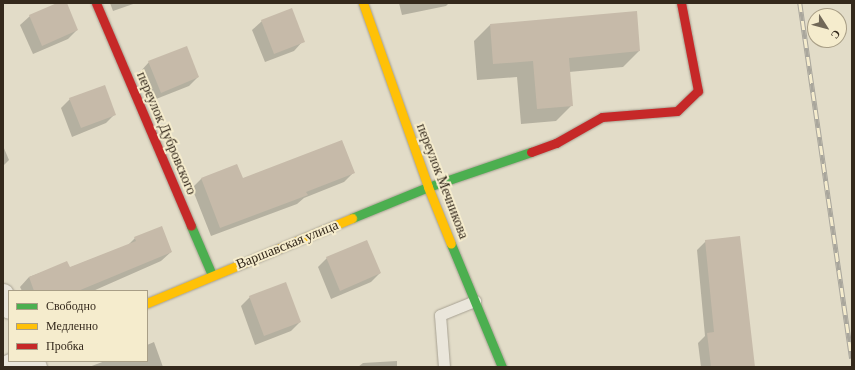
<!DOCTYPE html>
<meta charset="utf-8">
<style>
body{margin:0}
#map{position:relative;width:855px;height:370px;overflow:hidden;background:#e2dcc8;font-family:"Crimson Pro",serif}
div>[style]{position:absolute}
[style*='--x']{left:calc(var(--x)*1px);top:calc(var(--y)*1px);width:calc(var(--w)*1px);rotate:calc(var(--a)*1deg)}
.shadow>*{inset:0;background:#0003}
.building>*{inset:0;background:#c6baa9}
.roads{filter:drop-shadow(0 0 1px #a7a192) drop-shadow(0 0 1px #a7a192)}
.lane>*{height:11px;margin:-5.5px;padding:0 5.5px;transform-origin:5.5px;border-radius:5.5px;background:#eae6db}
.street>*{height:21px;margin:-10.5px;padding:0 10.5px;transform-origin:10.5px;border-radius:10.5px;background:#eae6db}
.fast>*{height:9px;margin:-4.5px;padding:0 4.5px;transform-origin:4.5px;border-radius:4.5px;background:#4caf50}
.slow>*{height:9px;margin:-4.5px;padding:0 4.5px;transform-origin:4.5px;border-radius:4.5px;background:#ffc107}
.jam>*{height:9px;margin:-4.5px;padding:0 4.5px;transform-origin:4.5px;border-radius:4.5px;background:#c62828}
.rail>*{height:4.5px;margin-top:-2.25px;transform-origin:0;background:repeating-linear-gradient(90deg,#f5eccd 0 9px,#a9a69c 0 18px);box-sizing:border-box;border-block:1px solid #a9a69c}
span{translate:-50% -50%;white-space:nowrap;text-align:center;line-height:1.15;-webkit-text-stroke:4px #f5eccd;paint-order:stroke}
.street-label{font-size:14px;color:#34291c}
.frame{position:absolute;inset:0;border:4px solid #34291c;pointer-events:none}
.legend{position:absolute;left:8px;top:290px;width:140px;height:72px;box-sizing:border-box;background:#f5eccd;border:1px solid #a89e86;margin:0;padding:5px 7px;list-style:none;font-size:12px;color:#34291c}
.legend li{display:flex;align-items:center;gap:8px;height:20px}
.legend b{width:20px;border:1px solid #a89e86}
.north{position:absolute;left:807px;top:8px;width:40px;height:40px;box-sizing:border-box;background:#f5eccd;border:1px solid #a89e86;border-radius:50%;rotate:126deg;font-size:11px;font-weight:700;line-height:16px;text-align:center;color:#34291c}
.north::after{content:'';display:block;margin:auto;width:14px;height:18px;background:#716858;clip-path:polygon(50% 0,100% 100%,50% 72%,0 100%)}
</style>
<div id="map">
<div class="shadow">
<i style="clip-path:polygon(59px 3px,66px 3px,77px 30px,68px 39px,33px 54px,20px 25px,30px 16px)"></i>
<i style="clip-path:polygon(110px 3px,136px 3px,113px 11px)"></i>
<i style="clip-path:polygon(399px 3px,449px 3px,446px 6px,402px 15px)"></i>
<i style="clip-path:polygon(262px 21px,303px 41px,294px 51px,265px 62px,252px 30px)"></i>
<i style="clip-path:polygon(490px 25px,639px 51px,623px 67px,569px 72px,572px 105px,556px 121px,521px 124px,517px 77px,477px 80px,474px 41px)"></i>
<i style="clip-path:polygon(149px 62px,198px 77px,189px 86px,151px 101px,140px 72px)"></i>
<i style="clip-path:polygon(70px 99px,115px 114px,106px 123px,72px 137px,61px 108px)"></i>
<i style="clip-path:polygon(3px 146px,9px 160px,3px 166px)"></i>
<i style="clip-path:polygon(237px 165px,242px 179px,353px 173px,344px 182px,304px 198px,297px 204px,211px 236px,192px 188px,201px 179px)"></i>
<i style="clip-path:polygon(135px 238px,171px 252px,161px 261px,93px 291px,22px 291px,20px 287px,29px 277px,67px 263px,69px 268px,128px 245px)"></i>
<i style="clip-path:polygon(706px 241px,754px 367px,701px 367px,698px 343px,705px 336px,697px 250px)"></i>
<i style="clip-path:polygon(327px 258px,380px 273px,371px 282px,331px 299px,318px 267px)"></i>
<i style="clip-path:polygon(250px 297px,300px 322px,291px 331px,255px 345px,241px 306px)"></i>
<i style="clip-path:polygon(154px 342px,163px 367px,89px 367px,105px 361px,147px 361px,147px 345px)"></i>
<i style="clip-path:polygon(397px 361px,397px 367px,358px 367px,363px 363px)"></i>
</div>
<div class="building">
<i style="clip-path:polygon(57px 3px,67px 3px,78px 30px,42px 46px,29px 15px)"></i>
<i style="clip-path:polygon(292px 8px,305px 42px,274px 54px,261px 20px)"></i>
<i style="clip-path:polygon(637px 11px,640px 51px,569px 58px,573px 106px,537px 109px,533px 61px,493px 64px,490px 24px)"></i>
<i style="clip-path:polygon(187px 46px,199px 77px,161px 93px,148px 61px)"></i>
<i style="clip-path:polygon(105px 85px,116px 115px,81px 128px,69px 98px)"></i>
<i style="clip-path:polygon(342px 140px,355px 173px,306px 192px,308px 195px,220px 228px,201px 178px,237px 164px,243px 178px)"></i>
<i style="clip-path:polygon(162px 226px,172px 252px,78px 291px,34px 291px,29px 277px,67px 261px,70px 267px,136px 241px,134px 237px)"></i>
<i style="clip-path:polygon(740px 236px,755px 367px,711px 367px,707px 333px,714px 332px,705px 240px)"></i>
<i style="clip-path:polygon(367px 240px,381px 273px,340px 291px,326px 257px)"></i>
<i style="clip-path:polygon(286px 282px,301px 322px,264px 336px,249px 296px)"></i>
</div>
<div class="roads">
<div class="lane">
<i style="--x:444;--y:367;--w:52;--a:-94.4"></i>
<i style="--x:440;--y:315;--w:38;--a:-22"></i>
</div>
<div class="street">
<i style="--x:3;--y:294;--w:15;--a:67"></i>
<i style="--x:33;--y:361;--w:7;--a:63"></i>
<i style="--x:4;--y:367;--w:14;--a:-25"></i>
</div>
<div class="fast">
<i style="--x:352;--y:218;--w:82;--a:-22.2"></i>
<i style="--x:428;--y:187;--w:109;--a:-18.8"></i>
<i style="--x:191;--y:226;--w:53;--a:66.8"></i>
<i style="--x:451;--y:244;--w:133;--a:67.5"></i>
</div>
<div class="slow">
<i style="--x:363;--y:3;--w:195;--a:70.5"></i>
<i style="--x:428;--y:187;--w:61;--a:68"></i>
<i style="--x:147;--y:303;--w:222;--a:-22.5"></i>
</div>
<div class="jam">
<i style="--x:96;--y:3;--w:242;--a:66.9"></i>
<i style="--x:531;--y:152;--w:27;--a:-20"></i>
<i style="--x:556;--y:143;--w:53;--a:-29.5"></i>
<i style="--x:602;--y:117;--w:75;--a:-4.6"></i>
<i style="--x:677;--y:111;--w:29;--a:-44"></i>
<i style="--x:698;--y:91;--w:90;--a:-100.9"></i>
</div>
</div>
<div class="rail">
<i style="--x:800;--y:3;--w:359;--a:81.7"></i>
</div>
<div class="street-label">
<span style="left:167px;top:133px;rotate:67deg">переулок Дубровского</span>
<span style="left:443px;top:181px;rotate:69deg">переулок Мечникова</span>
<span style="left:287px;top:244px;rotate:-22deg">Варшавская улица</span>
</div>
<div class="frame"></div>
<ul class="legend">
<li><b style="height:5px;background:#4caf50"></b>Свободно</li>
<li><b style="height:5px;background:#ffc107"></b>Медленно</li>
<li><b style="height:5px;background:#c62828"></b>Пробка</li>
</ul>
<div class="north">С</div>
</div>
